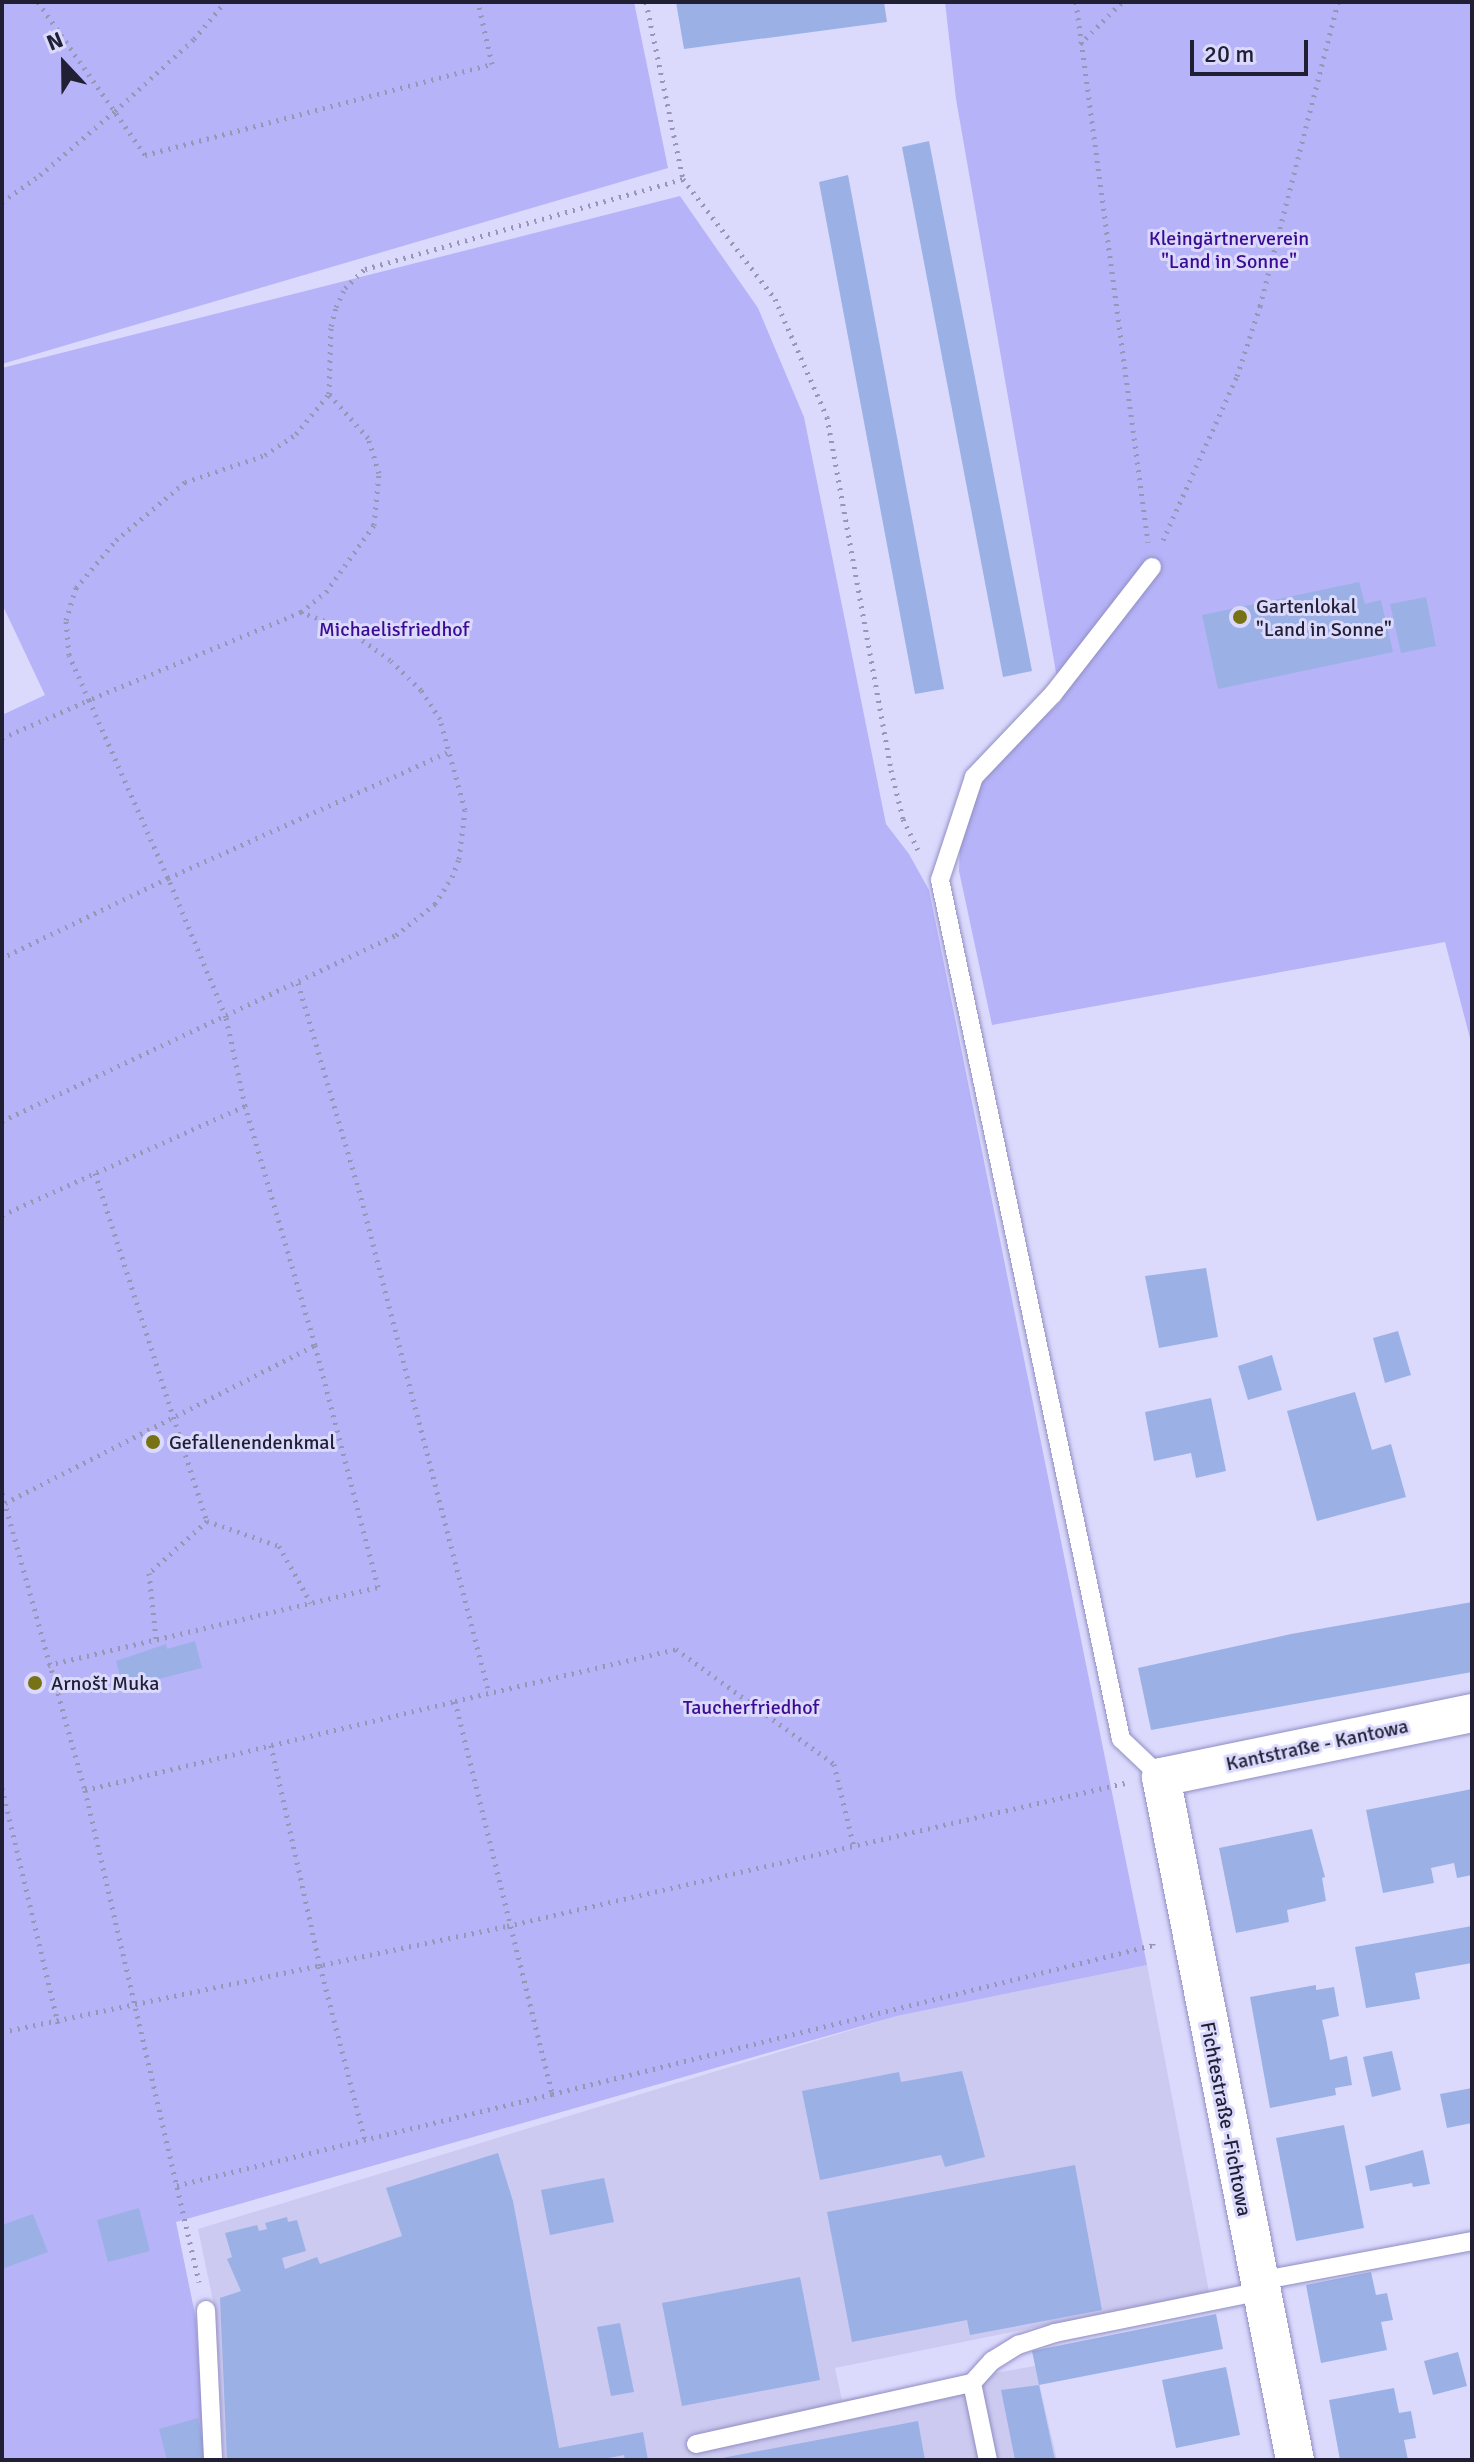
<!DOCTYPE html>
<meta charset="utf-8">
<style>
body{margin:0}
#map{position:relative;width:1474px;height:2462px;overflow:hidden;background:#dbdafd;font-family:Signika,sans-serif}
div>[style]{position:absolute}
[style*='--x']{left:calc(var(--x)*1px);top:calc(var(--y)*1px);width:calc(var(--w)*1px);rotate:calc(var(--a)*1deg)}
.built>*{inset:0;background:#cccaf0}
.green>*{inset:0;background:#b7b3f8}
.building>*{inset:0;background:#9bb1e5}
.path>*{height:5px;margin-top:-2.5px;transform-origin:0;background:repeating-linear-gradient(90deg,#9796b4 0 2px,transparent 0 8px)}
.roads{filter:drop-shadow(0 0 2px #918ec4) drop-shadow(0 0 2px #918ec4)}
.lane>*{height:18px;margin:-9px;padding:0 9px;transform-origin:9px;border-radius:9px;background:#fff}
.street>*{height:38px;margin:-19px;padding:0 19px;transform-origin:19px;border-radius:19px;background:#fff}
.dots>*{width:22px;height:22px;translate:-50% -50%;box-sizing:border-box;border:4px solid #dbdafd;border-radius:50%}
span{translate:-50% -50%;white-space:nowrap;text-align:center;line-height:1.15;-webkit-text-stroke:6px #dbdafd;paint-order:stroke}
.park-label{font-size:20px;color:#3b0c93}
.poi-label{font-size:20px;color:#201f34}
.left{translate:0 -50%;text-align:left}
.street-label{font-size:20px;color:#201f34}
.frame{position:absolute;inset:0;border:4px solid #201f34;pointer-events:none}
.north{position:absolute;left:24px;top:24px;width:80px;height:80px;-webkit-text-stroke:6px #dbdafd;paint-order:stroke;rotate:338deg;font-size:22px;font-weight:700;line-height:32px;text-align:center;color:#201f34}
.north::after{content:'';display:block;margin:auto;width:28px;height:36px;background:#201f34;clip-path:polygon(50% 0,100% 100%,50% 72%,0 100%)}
.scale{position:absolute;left:1190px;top:40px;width:118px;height:36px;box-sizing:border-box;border:4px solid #201f34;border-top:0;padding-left:10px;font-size:24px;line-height:28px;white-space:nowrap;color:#201f34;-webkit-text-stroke:6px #dbdafd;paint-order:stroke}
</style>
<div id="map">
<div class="built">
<i style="clip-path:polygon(1147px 1965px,1209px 2292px,835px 2368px,842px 2400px,1035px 2366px,1057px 2460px,224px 2460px,216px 2315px,198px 2229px,897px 2016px)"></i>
</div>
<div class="green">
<i style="clip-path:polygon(2px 2px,634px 2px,668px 168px,2px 364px)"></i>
<i style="clip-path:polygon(945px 2px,1472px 2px,1472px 1046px,1445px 942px,992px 1025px,959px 871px,960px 839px,980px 779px,1061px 701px,956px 99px)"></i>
<i style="clip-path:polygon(680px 196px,758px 308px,804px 417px,886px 824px,909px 854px,929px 890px,1147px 1965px,897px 2016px,176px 2222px,196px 2319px,205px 2460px,2px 2460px,2px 715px,45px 695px,2px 604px,2px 368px)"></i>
</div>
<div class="building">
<i style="clip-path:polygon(676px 2px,884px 2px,887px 22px,684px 49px)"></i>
<i style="clip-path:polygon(929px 141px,1032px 671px,1003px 677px,902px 147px)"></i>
<i style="clip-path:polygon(848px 175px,944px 689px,915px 694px,819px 182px)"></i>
<i style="clip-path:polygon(1359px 582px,1365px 604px,1381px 600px,1393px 652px,1218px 689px,1202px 615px)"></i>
<i style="clip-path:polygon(1426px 597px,1436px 646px,1401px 653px,1390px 604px)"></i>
<i style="clip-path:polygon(1206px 1268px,1218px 1337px,1159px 1348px,1145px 1276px)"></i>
<i style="clip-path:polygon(1398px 1331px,1411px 1375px,1385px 1383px,1373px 1338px)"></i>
<i style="clip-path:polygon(1272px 1355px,1282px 1390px,1248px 1400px,1238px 1366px)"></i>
<i style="clip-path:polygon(1355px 1392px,1372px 1450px,1391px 1444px,1406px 1497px,1317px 1521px,1287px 1411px)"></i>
<i style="clip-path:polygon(1211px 1398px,1226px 1471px,1196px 1478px,1191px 1453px,1154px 1461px,1145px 1412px)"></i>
<i style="clip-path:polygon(1472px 1602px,1472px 1672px,1151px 1730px,1138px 1668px,1291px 1634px)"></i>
<i style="clip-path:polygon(195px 1641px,202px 1668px,123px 1688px,116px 1661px,166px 1644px,167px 1649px)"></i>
<i style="clip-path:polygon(1472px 1789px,1472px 1875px,1457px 1878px,1454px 1863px,1431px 1868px,1434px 1883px,1383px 1893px,1366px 1810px)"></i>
<i style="clip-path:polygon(1312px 1829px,1325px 1877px,1322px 1878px,1326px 1901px,1287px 1910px,1289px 1922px,1236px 1933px,1219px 1848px)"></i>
<i style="clip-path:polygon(1472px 1926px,1472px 1963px,1415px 1973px,1420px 1999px,1366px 2008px,1355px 1947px)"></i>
<i style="clip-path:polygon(1316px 1985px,1316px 1990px,1334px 1987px,1339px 2016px,1322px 2020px,1326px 2038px,1330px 2060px,1347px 2056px,1352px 2085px,1335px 2088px,1336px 2095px,1270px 2108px,1250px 1997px)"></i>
<i style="clip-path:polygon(1392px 2051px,1401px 2090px,1372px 2097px,1363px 2057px)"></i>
<i style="clip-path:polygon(962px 2071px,985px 2157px,945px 2167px,941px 2155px,820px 2180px,802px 2091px,899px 2072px,901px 2082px)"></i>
<i style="clip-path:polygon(1472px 2088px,1472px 2123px,1447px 2128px,1440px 2094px)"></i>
<i style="clip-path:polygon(1344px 2125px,1364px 2228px,1296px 2241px,1276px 2138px)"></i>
<i style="clip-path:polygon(1423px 2150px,1430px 2184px,1413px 2187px,1412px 2183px,1370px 2191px,1365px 2166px)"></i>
<i style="clip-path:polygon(498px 2153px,513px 2201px,559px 2448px,643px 2432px,648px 2460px,625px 2460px,624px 2455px,598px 2460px,227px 2460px,220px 2298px,241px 2291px,227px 2259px,232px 2257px,225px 2233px,257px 2225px,259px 2231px,267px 2229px,265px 2223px,287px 2217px,288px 2222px,297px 2220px,306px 2251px,282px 2258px,285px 2269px,317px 2257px,320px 2264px,402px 2236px,386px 2188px)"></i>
<i style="clip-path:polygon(1075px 2165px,1102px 2310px,970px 2335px,967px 2320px,852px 2342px,827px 2212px)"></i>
<i style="clip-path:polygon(604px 2178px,614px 2222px,550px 2235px,541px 2190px)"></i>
<i style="clip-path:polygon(139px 2208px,150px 2251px,108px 2262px,97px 2220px)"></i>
<i style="clip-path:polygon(33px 2214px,48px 2252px,2px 2269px,2px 2225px)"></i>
<i style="clip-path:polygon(1371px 2272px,1376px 2295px,1387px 2293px,1393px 2320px,1381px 2322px,1387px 2350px,1321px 2363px,1306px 2285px)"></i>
<i style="clip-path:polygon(800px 2277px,820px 2380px,682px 2406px,662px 2303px)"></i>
<i style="clip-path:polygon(1216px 2314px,1223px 2349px,1039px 2385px,1055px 2460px,1015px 2460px,1001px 2390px,1039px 2385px,1032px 2351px)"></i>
<i style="clip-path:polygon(620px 2323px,634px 2392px,611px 2396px,597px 2327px)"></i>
<i style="clip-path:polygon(1458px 2352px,1467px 2386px,1433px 2395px,1424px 2361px)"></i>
<i style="clip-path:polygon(1226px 2367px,1240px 2435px,1176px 2448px,1162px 2380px)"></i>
<i style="clip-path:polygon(1394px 2388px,1399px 2413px,1411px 2411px,1416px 2438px,1404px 2440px,1408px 2460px,1340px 2460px,1329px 2400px)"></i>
<i style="clip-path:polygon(198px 2418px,206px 2460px,167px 2460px,159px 2429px)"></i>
<i style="clip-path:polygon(918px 2421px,925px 2460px,717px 2460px,717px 2459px)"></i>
</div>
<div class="path">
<i style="--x:38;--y:2;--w:187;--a:55"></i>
<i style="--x:145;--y:155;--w:359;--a:-14.7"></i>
<i style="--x:492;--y:64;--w:64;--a:-102.7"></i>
<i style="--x:646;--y:2;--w:181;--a:78.2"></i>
<i style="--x:683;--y:179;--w:151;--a:52.5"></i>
<i style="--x:775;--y:299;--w:129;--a:66.2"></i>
<i style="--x:827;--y:417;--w:359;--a:79.7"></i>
<i style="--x:891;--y:770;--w:50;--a:76.2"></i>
<i style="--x:903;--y:819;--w:34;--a:64"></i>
<i style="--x:1076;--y:2;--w:545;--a:82.41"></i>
<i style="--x:1080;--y:44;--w:59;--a:-45"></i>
<i style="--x:2;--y:202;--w:47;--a:-35.4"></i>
<i style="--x:40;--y:175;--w:99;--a:-40.5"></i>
<i style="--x:115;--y:111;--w:107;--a:-42.3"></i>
<i style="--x:194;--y:39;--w:48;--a:-50"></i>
<i style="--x:1163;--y:540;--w:180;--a:-65.7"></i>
<i style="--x:1237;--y:376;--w:74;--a:-71.8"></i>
<i style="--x:1260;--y:306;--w:314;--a:-75.6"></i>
<i style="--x:301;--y:612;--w:230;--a:157.5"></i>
<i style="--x:89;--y:700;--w:49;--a:-114"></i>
<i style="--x:69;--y:655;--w:35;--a:-95"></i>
<i style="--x:66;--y:620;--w:34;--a:-73"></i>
<i style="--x:76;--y:588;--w:62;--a:-50.2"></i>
<i style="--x:116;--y:540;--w:90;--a:-40"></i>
<i style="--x:185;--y:482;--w:84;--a:-18.6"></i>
<i style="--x:265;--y:455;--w:37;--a:-34"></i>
<i style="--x:296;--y:434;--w:52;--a:-50.5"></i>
<i style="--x:2;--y:738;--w:95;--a:-23.6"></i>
<i style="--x:89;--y:700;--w:195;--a:66.1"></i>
<i style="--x:168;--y:878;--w:184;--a:154.3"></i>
<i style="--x:298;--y:983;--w:216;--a:73.6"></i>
<i style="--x:359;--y:1190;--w:520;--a:75.51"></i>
<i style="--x:2;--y:1121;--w:436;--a:-25.3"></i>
<i style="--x:396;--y:935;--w:50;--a:-38.5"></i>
<i style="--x:435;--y:904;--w:32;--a:-58"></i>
<i style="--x:452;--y:877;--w:19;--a:-69"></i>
<i style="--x:459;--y:859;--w:49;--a:-83"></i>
<i style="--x:465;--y:810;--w:94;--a:-105.4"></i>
<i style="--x:440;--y:719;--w:35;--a:-123"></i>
<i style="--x:421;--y:690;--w:43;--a:-135.9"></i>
<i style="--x:390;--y:660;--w:53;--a:-144.2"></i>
<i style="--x:347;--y:629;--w:49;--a:-159.7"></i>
<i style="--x:301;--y:612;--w:32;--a:-39"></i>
<i style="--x:326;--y:592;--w:82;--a:-54.4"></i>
<i style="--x:374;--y:525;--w:52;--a:-84.5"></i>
<i style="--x:379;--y:473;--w:37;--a:-107"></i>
<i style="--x:368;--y:438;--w:59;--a:-131.6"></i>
<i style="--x:329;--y:394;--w:68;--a:-88.3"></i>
<i style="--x:331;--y:326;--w:20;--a:-75"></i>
<i style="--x:336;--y:307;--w:21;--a:-65"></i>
<i style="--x:345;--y:288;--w:28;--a:-44"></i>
<i style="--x:365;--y:269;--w:330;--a:-15.8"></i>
<i style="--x:95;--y:1173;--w:366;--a:72.2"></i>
<i style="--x:207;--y:1521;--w:78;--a:138.1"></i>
<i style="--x:149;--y:1573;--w:66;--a:83.9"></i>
<i style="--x:2;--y:1215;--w:266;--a:-24.2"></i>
<i style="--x:2;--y:1493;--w:308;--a:74.4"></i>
<i style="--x:85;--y:1790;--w:505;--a:76.95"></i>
<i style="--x:5;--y:1503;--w:348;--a:-27"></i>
<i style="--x:315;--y:1345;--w:249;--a:-106.3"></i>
<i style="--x:245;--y:1106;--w:91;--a:-102.1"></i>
<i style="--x:226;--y:1017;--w:151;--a:-112.6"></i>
<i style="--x:168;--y:878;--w:309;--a:-24.2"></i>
<i style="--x:207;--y:1521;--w:76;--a:19.1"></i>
<i style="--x:279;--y:1546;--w:65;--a:60.7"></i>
<i style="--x:48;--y:1665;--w:339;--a:-13.3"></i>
<i style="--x:378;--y:1587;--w:250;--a:-104.6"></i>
<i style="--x:455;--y:1701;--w:227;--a:-13.2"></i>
<i style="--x:676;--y:1649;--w:195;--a:36"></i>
<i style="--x:834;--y:1764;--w:85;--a:76.5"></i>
<i style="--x:271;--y:1745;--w:226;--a:77.5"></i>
<i style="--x:320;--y:1966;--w:180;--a:75.5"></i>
<i style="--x:2;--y:1788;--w:242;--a:76.6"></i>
<i style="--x:85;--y:1790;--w:381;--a:-13.5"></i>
<i style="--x:455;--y:1701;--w:405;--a:76.1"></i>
<i style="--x:552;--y:2094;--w:387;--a:166.3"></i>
<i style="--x:2;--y:2032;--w:516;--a:-11.85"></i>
<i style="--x:507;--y:1926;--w:634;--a:-13.03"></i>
<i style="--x:552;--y:2094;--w:619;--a:-13.92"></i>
<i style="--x:1153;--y:1945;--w:3;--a:-90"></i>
</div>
<div class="roads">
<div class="lane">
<i style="--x:1152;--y:567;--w:161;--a:127.9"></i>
<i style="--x:1053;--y:694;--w:115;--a:133.6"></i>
<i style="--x:974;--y:777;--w:108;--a:108.3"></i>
<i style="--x:940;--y:880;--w:878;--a:78.1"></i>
<i style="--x:1121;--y:1739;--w:55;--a:43.5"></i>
<i style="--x:1259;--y:2281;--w:217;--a:-10.6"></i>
<i style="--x:206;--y:2310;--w:150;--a:87.3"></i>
<i style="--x:972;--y:2383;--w:30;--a:-48"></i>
<i style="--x:992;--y:2361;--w:31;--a:-32"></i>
<i style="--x:1018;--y:2345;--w:39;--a:-18"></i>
<i style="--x:1055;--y:2333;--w:210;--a:-11.5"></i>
<i style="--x:696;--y:2444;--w:283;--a:-12.5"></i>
<i style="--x:972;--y:2383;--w:79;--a:78.3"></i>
</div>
<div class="street">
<i style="--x:1295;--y:2460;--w:696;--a:-101.1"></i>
<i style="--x:1161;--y:1777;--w:318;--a:-11.6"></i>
</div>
</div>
<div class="dots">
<i style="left:1240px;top:617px;background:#777215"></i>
<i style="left:153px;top:1442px;background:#777215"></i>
<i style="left:35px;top:1683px;background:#777215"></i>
</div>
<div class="park-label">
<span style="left:1229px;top:250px">Kleingärtnerverein<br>"Land in Sonne"</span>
<span style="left:394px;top:629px">Michaelisfriedhof</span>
<span style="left:751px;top:1707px">Taucherfriedhof</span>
</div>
<div class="poi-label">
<span class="left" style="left:1256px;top:618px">Gartenlokal<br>"Land in Sonne"</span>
<span class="left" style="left:169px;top:1442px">Gefallenendenkmal</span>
<span class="left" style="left:51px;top:1683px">Arnošt Muka</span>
</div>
<div class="street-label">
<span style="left:1317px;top:1745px;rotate:-12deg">Kantstraße - Kantowa</span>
<span style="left:1226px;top:2119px;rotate:79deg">Fichtestraße -Fichtowa</span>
</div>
<div class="frame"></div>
<div class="north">N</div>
<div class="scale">20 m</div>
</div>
